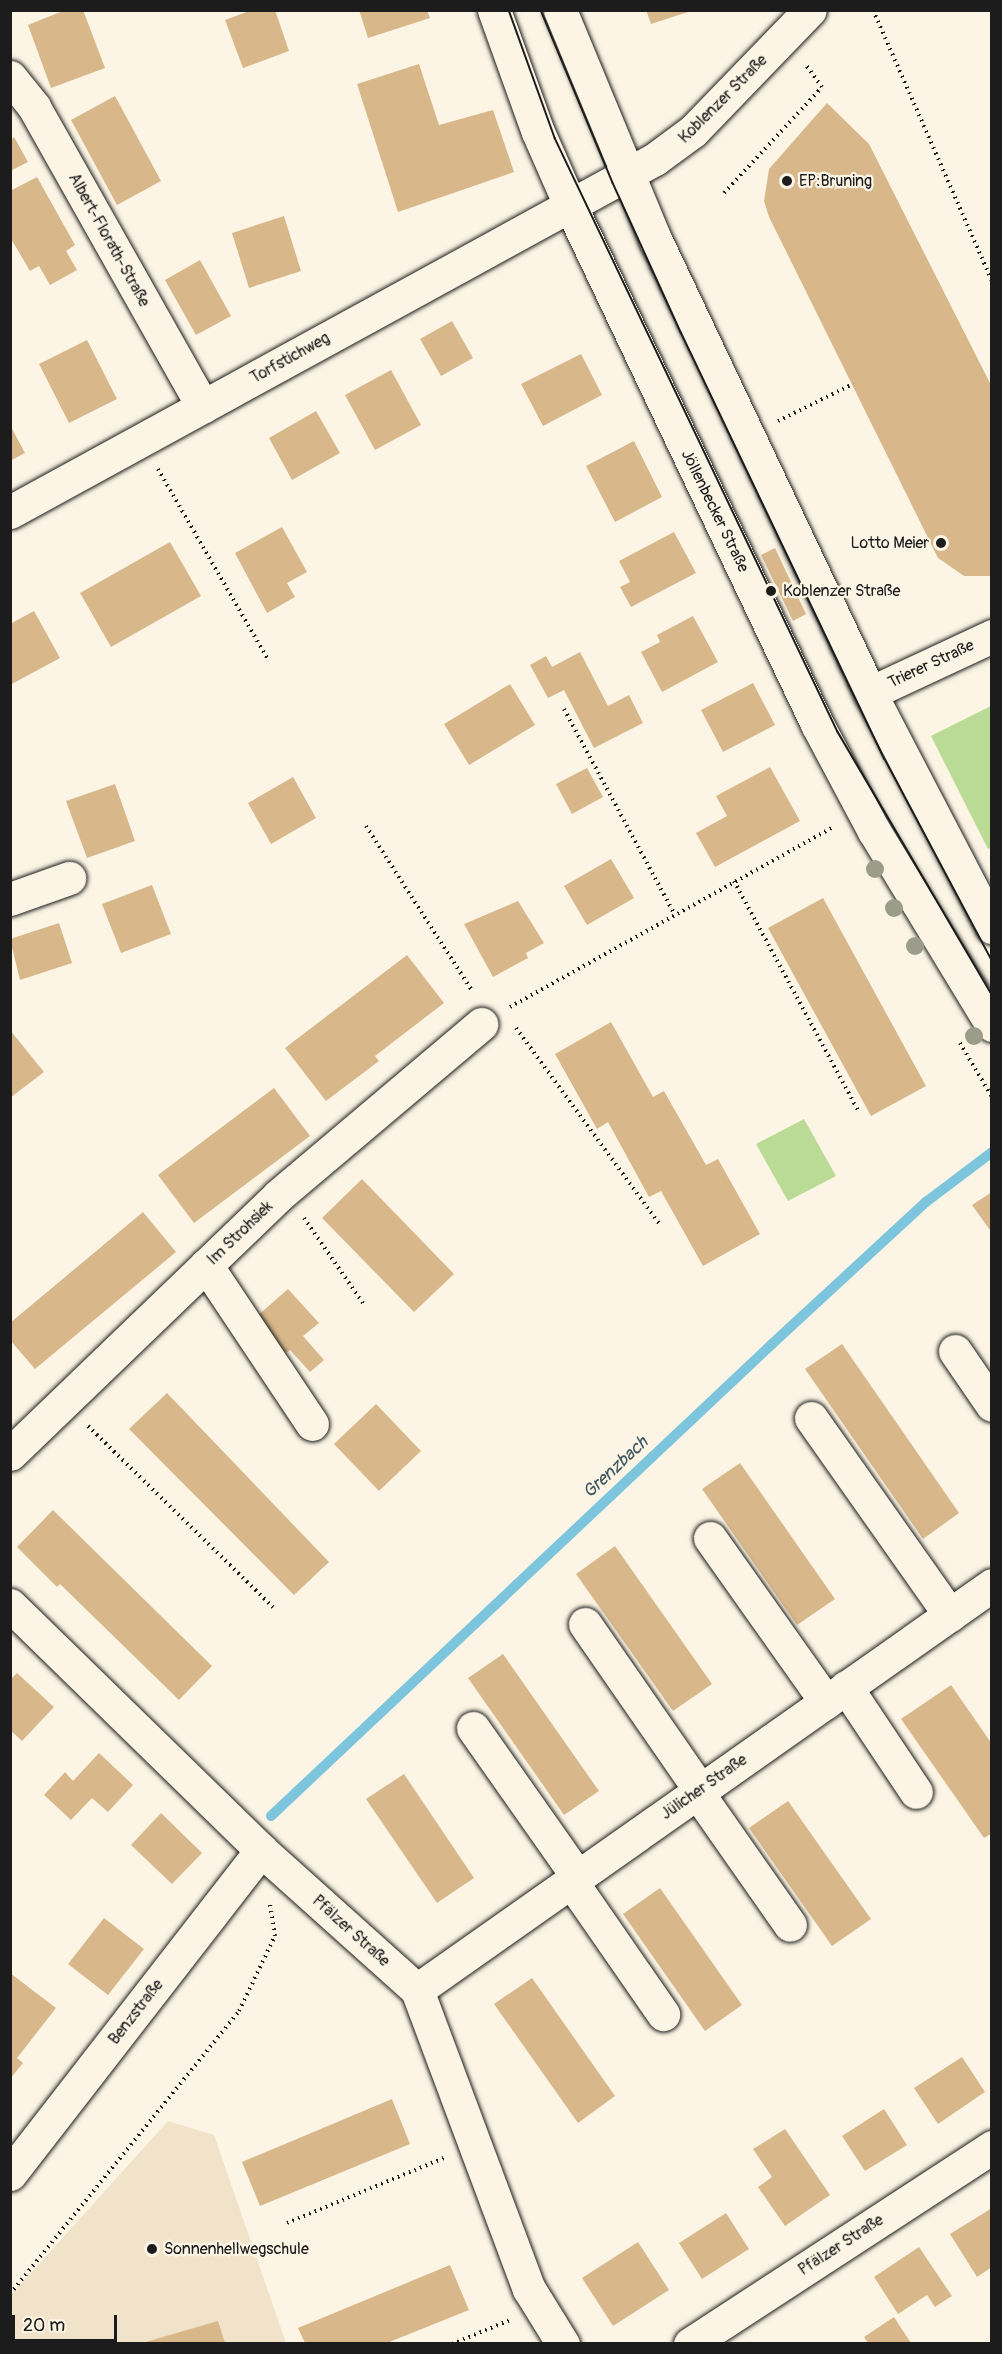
<!DOCTYPE html>
<meta charset="utf-8">
<style>
body{margin:0}
#map{position:relative;width:1002px;height:2354px;overflow:hidden;background:#fcf5e5;font-family:Pangolin,sans-serif}
div>[style]{position:absolute}
[style*='--x']{left:calc(var(--x)*1px);top:calc(var(--y)*1px);width:calc(var(--w)*1px);rotate:calc(var(--a)*1deg)}
.built>*{inset:0;background:#f1e3ca}
.green>*{inset:0;background:#badb95}
.stream>*{height:10px;margin:-5px;padding:0 5px;transform-origin:5px;border-radius:5px;background:#7dc5dd}
.building>*{inset:0;background:#d8b88b}
.path>*{height:4px;margin-top:-2px;transform-origin:0;background:repeating-linear-gradient(90deg,#1c1c1c 0 1.5px,transparent 0 6px)}
.roads{filter:drop-shadow(0 0 2px #1c1c1c) drop-shadow(0 0 2px #1c1c1c)}
.minor>*{height:33px;margin:-16.5px;padding:0 16.5px;transform-origin:16.5px;border-radius:16.5px;background:#fcf5e5}
.major>*{height:33px;margin:-16.5px;padding:0 16.5px;transform-origin:16.5px;border-radius:16.5px;background:#fcf5e5}
.tram>*{height:1.5px;margin:-0.75px;padding:0 0.75px;transform-origin:0.75px;border-radius:0.75px;background:#1c1c1c}
.trees>*{width:18px;height:18px;margin:-9px;border-radius:50%;background:#9b9d8a}
.dots>*{width:16px;height:16px;translate:-50% -50%;box-sizing:border-box;border:3px solid #fcf5e5;border-radius:50%}
span{translate:-50% -50%;white-space:nowrap;text-align:center;line-height:1.15;-webkit-text-stroke:4.5px #fcf5e5;paint-order:stroke}
.street-label{font-size:16px;color:#1c1c1c}
.poi-label{font-size:16px;color:#1c1c1c}
.left{translate:0 -50%;text-align:left}
.right{translate:-100% -50%;text-align:right}
.water-label{font-size:18px;color:#3e5760;font-style:italic}
.frame{position:absolute;inset:0;border:12px solid #1c1c1c;pointer-events:none}
.scale{position:absolute;left:12px;top:2315px;width:105px;height:27px;box-sizing:border-box;border:3px solid #1c1c1c;border-top:0;padding-left:8px;font-size:18px;line-height:21px;white-space:nowrap;color:#1c1c1c;-webkit-text-stroke:4px #fcf5e5;paint-order:stroke}
</style>
<div id="map">
<div class="built">
<i style="clip-path:polygon(168px 2121px,214px 2135px,286px 2343px,11px 2344px,11px 2295px)"></i>
</div>
<div class="green">
<i style="clip-path:polygon(991px 706px,992px 847px,988px 849px,931px 736px)"></i>
<i style="clip-path:polygon(804px 1119px,836px 1176px,788px 1201px,756px 1144px)"></i>
</div>
<div class="stream">
<i style="--x:271;--y:1816;--w:688;--a:-43.29"></i>
<i style="--x:772;--y:1344;--w:209;--a:-42.7"></i>
<i style="--x:926;--y:1202;--w:83;--a:-37.1"></i>
</div>
<div class="building">
<i style="clip-path:polygon(65px 10px,83px 10px,105px 68px,51px 88px,28px 25px)"></i>
<i style="clip-path:polygon(252px 10px,275px 10px,289px 51px,243px 68px,225px 20px)"></i>
<i style="clip-path:polygon(359px 10px,427px 10px,430px 18px,368px 38px)"></i>
<i style="clip-path:polygon(646px 10px,691px 10px,691px 11px,651px 24px)"></i>
<i style="clip-path:polygon(419px 64px,439px 125px,493px 110px,514px 172px,398px 212px,357px 84px)"></i>
<i style="clip-path:polygon(115px 96px,161px 181px,117px 205px,71px 120px)"></i>
<i style="clip-path:polygon(827px 103px,869px 144px,992px 387px,992px 576px,964px 576px,938px 558px,769px 217px,764px 201px,769px 169px)"></i>
<i style="clip-path:polygon(14px 137px,28px 162px,10px 171px,10px 142px)"></i>
<i style="clip-path:polygon(37px 177px,75px 245px,66px 251px,77px 270px,50px 285px,39px 266px,30px 271px,10px 237px,10px 191px)"></i>
<i style="clip-path:polygon(284px 216px,301px 271px,249px 288px,232px 233px)"></i>
<i style="clip-path:polygon(200px 260px,231px 316px,196px 335px,165px 280px)"></i>
<i style="clip-path:polygon(452px 321px,473px 358px,441px 376px,420px 339px)"></i>
<i style="clip-path:polygon(87px 340px,117px 399px,69px 423px,39px 364px)"></i>
<i style="clip-path:polygon(581px 354px,602px 395px,543px 426px,521px 384px)"></i>
<i style="clip-path:polygon(391px 370px,421px 425px,375px 450px,345px 395px)"></i>
<i style="clip-path:polygon(316px 411px,340px 453px,292px 480px,269px 438px)"></i>
<i style="clip-path:polygon(10px 425px,25px 453px,10px 461px)"></i>
<i style="clip-path:polygon(634px 441px,662px 497px,615px 522px,586px 466px)"></i>
<i style="clip-path:polygon(282px 527px,307px 572px,287px 583px,295px 597px,267px 613px,235px 553px)"></i>
<i style="clip-path:polygon(674px 532px,696px 573px,631px 607px,620px 587px,630px 582px,619px 561px)"></i>
<i style="clip-path:polygon(170px 542px,201px 596px,111px 647px,80px 593px)"></i>
<i style="clip-path:polygon(775px 548px,806px 614px,793px 621px,761px 555px)"></i>
<i style="clip-path:polygon(34px 611px,60px 658px,10px 685px,10px 624px)"></i>
<i style="clip-path:polygon(693px 616px,718px 662px,662px 692px,641px 652px,660px 642px,657px 635px)"></i>
<i style="clip-path:polygon(580px 652px,608px 706px,629px 695px,643px 723px,594px 748px,564px 690px,548px 698px,530px 665px,546px 656px,552px 667px)"></i>
<i style="clip-path:polygon(753px 683px,775px 725px,723px 752px,701px 710px)"></i>
<i style="clip-path:polygon(510px 684px,535px 725px,469px 765px,444px 724px)"></i>
<i style="clip-path:polygon(770px 767px,800px 821px,715px 867px,696px 833px,727px 816px,716px 796px)"></i>
<i style="clip-path:polygon(587px 768px,603px 797px,572px 814px,556px 784px)"></i>
<i style="clip-path:polygon(293px 777px,316px 818px,271px 844px,248px 803px)"></i>
<i style="clip-path:polygon(115px 784px,135px 841px,87px 858px,66px 801px)"></i>
<i style="clip-path:polygon(611px 859px,634px 898px,587px 925px,564px 886px)"></i>
<i style="clip-path:polygon(152px 885px,171px 934px,121px 953px,102px 904px)"></i>
<i style="clip-path:polygon(823px 898px,926px 1086px,871px 1116px,768px 928px)"></i>
<i style="clip-path:polygon(518px 901px,544px 943px,526px 953px,528px 958px,493px 977px,464px 924px)"></i>
<i style="clip-path:polygon(59px 923px,72px 963px,20px 980px,10px 939px)"></i>
<i style="clip-path:polygon(407px 955px,444px 1003px,375px 1056px,379px 1061px,326px 1101px,285px 1048px)"></i>
<i style="clip-path:polygon(611px 1022px,653px 1097px,664px 1091px,706px 1165px,718px 1159px,760px 1234px,703px 1266px,661px 1191px,649px 1197px,608px 1122px,597px 1129px,555px 1054px)"></i>
<i style="clip-path:polygon(10px 1030px,44px 1072px,10px 1098px)"></i>
<i style="clip-path:polygon(274px 1088px,310px 1136px,194px 1223px,158px 1175px)"></i>
<i style="clip-path:polygon(362px 1179px,454px 1274px,414px 1312px,322px 1218px)"></i>
<i style="clip-path:polygon(992px 1192px,992px 1233px,972px 1205px)"></i>
<i style="clip-path:polygon(143px 1212px,176px 1252px,35px 1369px,10px 1340px,10px 1323px)"></i>
<i style="clip-path:polygon(288px 1289px,319px 1323px,303px 1336px,324px 1360px,310px 1372px,290px 1350px,286px 1353px,255px 1318px)"></i>
<i style="clip-path:polygon(842px 1344px,959px 1513px,923px 1539px,805px 1369px)"></i>
<i style="clip-path:polygon(167px 1393px,329px 1562px,294px 1595px,129px 1429px)"></i>
<i style="clip-path:polygon(376px 1404px,421px 1451px,379px 1491px,334px 1444px)"></i>
<i style="clip-path:polygon(740px 1463px,835px 1599px,797px 1625px,702px 1489px)"></i>
<i style="clip-path:polygon(53px 1510px,212px 1666px,179px 1700px,60px 1584px,57px 1587px,17px 1547px)"></i>
<i style="clip-path:polygon(615px 1546px,712px 1684px,673px 1711px,576px 1574px)"></i>
<i style="clip-path:polygon(503px 1654px,599px 1791px,564px 1815px,468px 1678px)"></i>
<i style="clip-path:polygon(17px 1673px,54px 1707px,22px 1741px,10px 1730px,10px 1680px)"></i>
<i style="clip-path:polygon(951px 1685px,992px 1744px,992px 1833px,984px 1838px,901px 1719px)"></i>
<i style="clip-path:polygon(99px 1753px,133px 1785px,108px 1812px,92px 1798px,71px 1820px,44px 1795px,65px 1772px,73px 1781px)"></i>
<i style="clip-path:polygon(404px 1774px,474px 1878px,437px 1903px,366px 1799px)"></i>
<i style="clip-path:polygon(788px 1801px,871px 1919px,832px 1946px,749px 1828px)"></i>
<i style="clip-path:polygon(161px 1813px,202px 1853px,172px 1884px,131px 1845px)"></i>
<i style="clip-path:polygon(660px 1888px,742px 2005px,705px 2031px,623px 1914px)"></i>
<i style="clip-path:polygon(104px 1918px,144px 1949px,108px 1995px,68px 1964px)"></i>
<i style="clip-path:polygon(10px 1973px,56px 2008px,17px 2058px,23px 2063px,10px 2079px)"></i>
<i style="clip-path:polygon(532px 1978px,615px 2096px,578px 2123px,494px 2004px)"></i>
<i style="clip-path:polygon(962px 2057px,985px 2092px,938px 2124px,914px 2088px)"></i>
<i style="clip-path:polygon(392px 2099px,410px 2144px,260px 2206px,242px 2162px)"></i>
<i style="clip-path:polygon(884px 2109px,907px 2145px,865px 2171px,842px 2136px)"></i>
<i style="clip-path:polygon(785px 2129px,830px 2195px,785px 2226px,758px 2187px,772px 2177px,753px 2149px)"></i>
<i style="clip-path:polygon(992px 2208px,992px 2267px,977px 2277px,950px 2234px)"></i>
<i style="clip-path:polygon(726px 2213px,749px 2249px,702px 2279px,679px 2243px)"></i>
<i style="clip-path:polygon(638px 2242px,669px 2290px,613px 2326px,582px 2278px)"></i>
<i style="clip-path:polygon(919px 2247px,952px 2296px,935px 2307px,927px 2295px,898px 2314px,874px 2277px)"></i>
<i style="clip-path:polygon(450px 2265px,469px 2310px,387px 2343px,305px 2343px,298px 2328px)"></i>
<i style="clip-path:polygon(894px 2317px,911px 2343px,868px 2343px,864px 2337px)"></i>
<i style="clip-path:polygon(218px 2321px,225px 2343px,142px 2343px)"></i>
</div>
<div class="path">
<i style="--x:873;--y:10;--w:296;--a:66.3"></i>
<i style="--x:724;--y:193;--w:144;--a:-47.2"></i>
<i style="--x:822;--y:87;--w:27;--a:-126"></i>
<i style="--x:778;--y:421;--w:84;--a:-26.3"></i>
<i style="--x:158;--y:469;--w:218;--a:60"></i>
<i style="--x:564;--y:709;--w:232;--a:61.7"></i>
<i style="--x:366;--y:826;--w:197;--a:57.2"></i>
<i style="--x:734;--y:881;--w:263;--a:61.6"></i>
<i style="--x:510;--y:1007;--w:371;--a:-29.1"></i>
<i style="--x:516;--y:1028;--w:244;--a:53.8"></i>
<i style="--x:960;--y:1043;--w:63;--a:59.3"></i>
<i style="--x:304;--y:1218;--w:107;--a:55.3"></i>
<i style="--x:88;--y:1426;--w:259;--a:44.4"></i>
<i style="--x:287;--y:2223;--w:170;--a:-22.5"></i>
<i style="--x:10;--y:2294;--w:364;--a:-51"></i>
<i style="--x:239;--y:2011;--w:83;--a:-64.4"></i>
<i style="--x:275;--y:1936;--w:32;--a:-99"></i>
<i style="--x:452;--y:2344;--w:63;--a:-22.5"></i>
</div>
<div class="roads">
<div class="minor">
<i style="--x:10;--y:77;--w:38;--a:51"></i>
<i style="--x:34;--y:107;--w:344;--a:60.6"></i>
<i style="--x:10;--y:512;--w:735;--a:-28.69"></i>
<i style="--x:655;--y:159;--w:47;--a:-36.4"></i>
<i style="--x:693;--y:131;--w:168;--a:-46"></i>
<i style="--x:870;--y:693;--w:135;--a:-25"></i>
<i style="--x:10;--y:899;--w:63;--a:-19.6"></i>
<i style="--x:206;--y:1265;--w:191;--a:56.3"></i>
<i style="--x:955;--y:1351;--w:65;--a:55.6"></i>
<i style="--x:811;--y:1418;--w:241;--a:54.8"></i>
<i style="--x:10;--y:1454;--w:373;--a:-43.9"></i>
<i style="--x:279;--y:1195;--w:265;--a:-40.2"></i>
<i style="--x:710;--y:1538;--w:201;--a:54.7"></i>
<i style="--x:10;--y:1605;--w:351;--a:44.3"></i>
<i style="--x:261;--y:1850;--w:210;--a:41.9"></i>
<i style="--x:417;--y:1990;--w:319;--a:69.5"></i>
<i style="--x:529;--y:2289;--w:65;--a:58.3"></i>
<i style="--x:585;--y:1624;--w:202;--a:55.3"></i>
<i style="--x:846;--y:1687;--w:126;--a:56.3"></i>
<i style="--x:473;--y:1728;--w:181;--a:54.9"></i>
<i style="--x:697;--y:1792;--w:162;--a:55"></i>
<i style="--x:571;--y:1881;--w:162;--a:55.3"></i>
<i style="--x:417;--y:1990;--w:703;--a:-35.16"></i>
<i style="--x:10;--y:2174;--w:410;--a:-52.2"></i>
<i style="--x:690;--y:2344;--w:361;--a:-33.1"></i>
</div>
<div class="major">
<i style="--x:494;--y:10;--w:130;--a:70.2"></i>
<i style="--x:538;--y:132;--w:80;--a:66.3"></i>
<i style="--x:570;--y:205;--w:575;--a:64.55"></i>
<i style="--x:817;--y:724;--w:121;--a:62"></i>
<i style="--x:874;--y:831;--w:227;--a:58.7"></i>
<i style="--x:560;--y:10;--w:248;--a:67.5"></i>
<i style="--x:655;--y:239;--w:502;--a:64.66"></i>
<i style="--x:870;--y:693;--w:264;--a:62.5"></i>
</div>
</div>
<div class="tram">
<i style="--x:509;--y:10;--w:136;--a:70.2"></i>
<i style="--x:555;--y:138;--w:658;--a:64.53"></i>
<i style="--x:838;--y:732;--w:304;--a:59.6"></i>
<i style="--x:541;--y:10;--w:187;--a:67.4"></i>
<i style="--x:613;--y:183;--w:164;--a:65.5"></i>
<i style="--x:681;--y:332;--w:473;--a:64.5"></i>
<i style="--x:885;--y:759;--w:228;--a:62"></i>
</div>
<div class="trees">
<i style="left:875px;top:869px"></i>
<i style="left:894px;top:908px"></i>
<i style="left:915px;top:946px"></i>
<i style="left:974px;top:1036px"></i>
</div>
<div class="dots">
<i style="left:787px;top:181px;background:#1c1c1c"></i>
<i style="left:941px;top:543px;background:#1c1c1c"></i>
<i style="left:771px;top:591px;background:#1c1c1c"></i>
<i style="left:152px;top:2249px;background:#1c1c1c"></i>
</div>
<div class="street-label">
<span style="left:723px;top:99px;rotate:-45deg">Koblenzer Straße</span>
<span style="left:109px;top:240px;rotate:61deg">Albert-Florath-Straße</span>
<span style="left:290px;top:358px;rotate:-29deg">Torfstichweg</span>
<span style="left:715px;top:511px;rotate:64deg">Jöllenbecker Straße</span>
<span style="left:931px;top:664px;rotate:-25deg">Trierer Straße</span>
<span style="left:240px;top:1233px;rotate:-44deg">Im Strohsiek</span>
<span style="left:704px;top:1787px;rotate:-35deg">Jülicher Straße</span>
<span style="left:351px;top:1931px;rotate:42deg">Pfälzer Straße</span>
<span style="left:136px;top:2012px;rotate:-52deg">Benzstraße</span>
<span style="left:841px;top:2245px;rotate:-33deg">Pfälzer Straße</span>
</div>
<div class="poi-label">
<span class="left" style="left:799px;top:181px">EP:Bruning</span>
<span class="right" style="left:929px;top:543px">Lotto Meier</span>
<span class="left" style="left:783px;top:591px">Koblenzer Straße</span>
<span class="left" style="left:164px;top:2249px">Sonnenhellwegschule</span>
</div>
<div class="water-label">
<span style="left:616px;top:1468px;rotate:-43deg">Grenzbach</span>
</div>
<div class="frame"></div>
<div class="scale">20 m</div>
</div>
